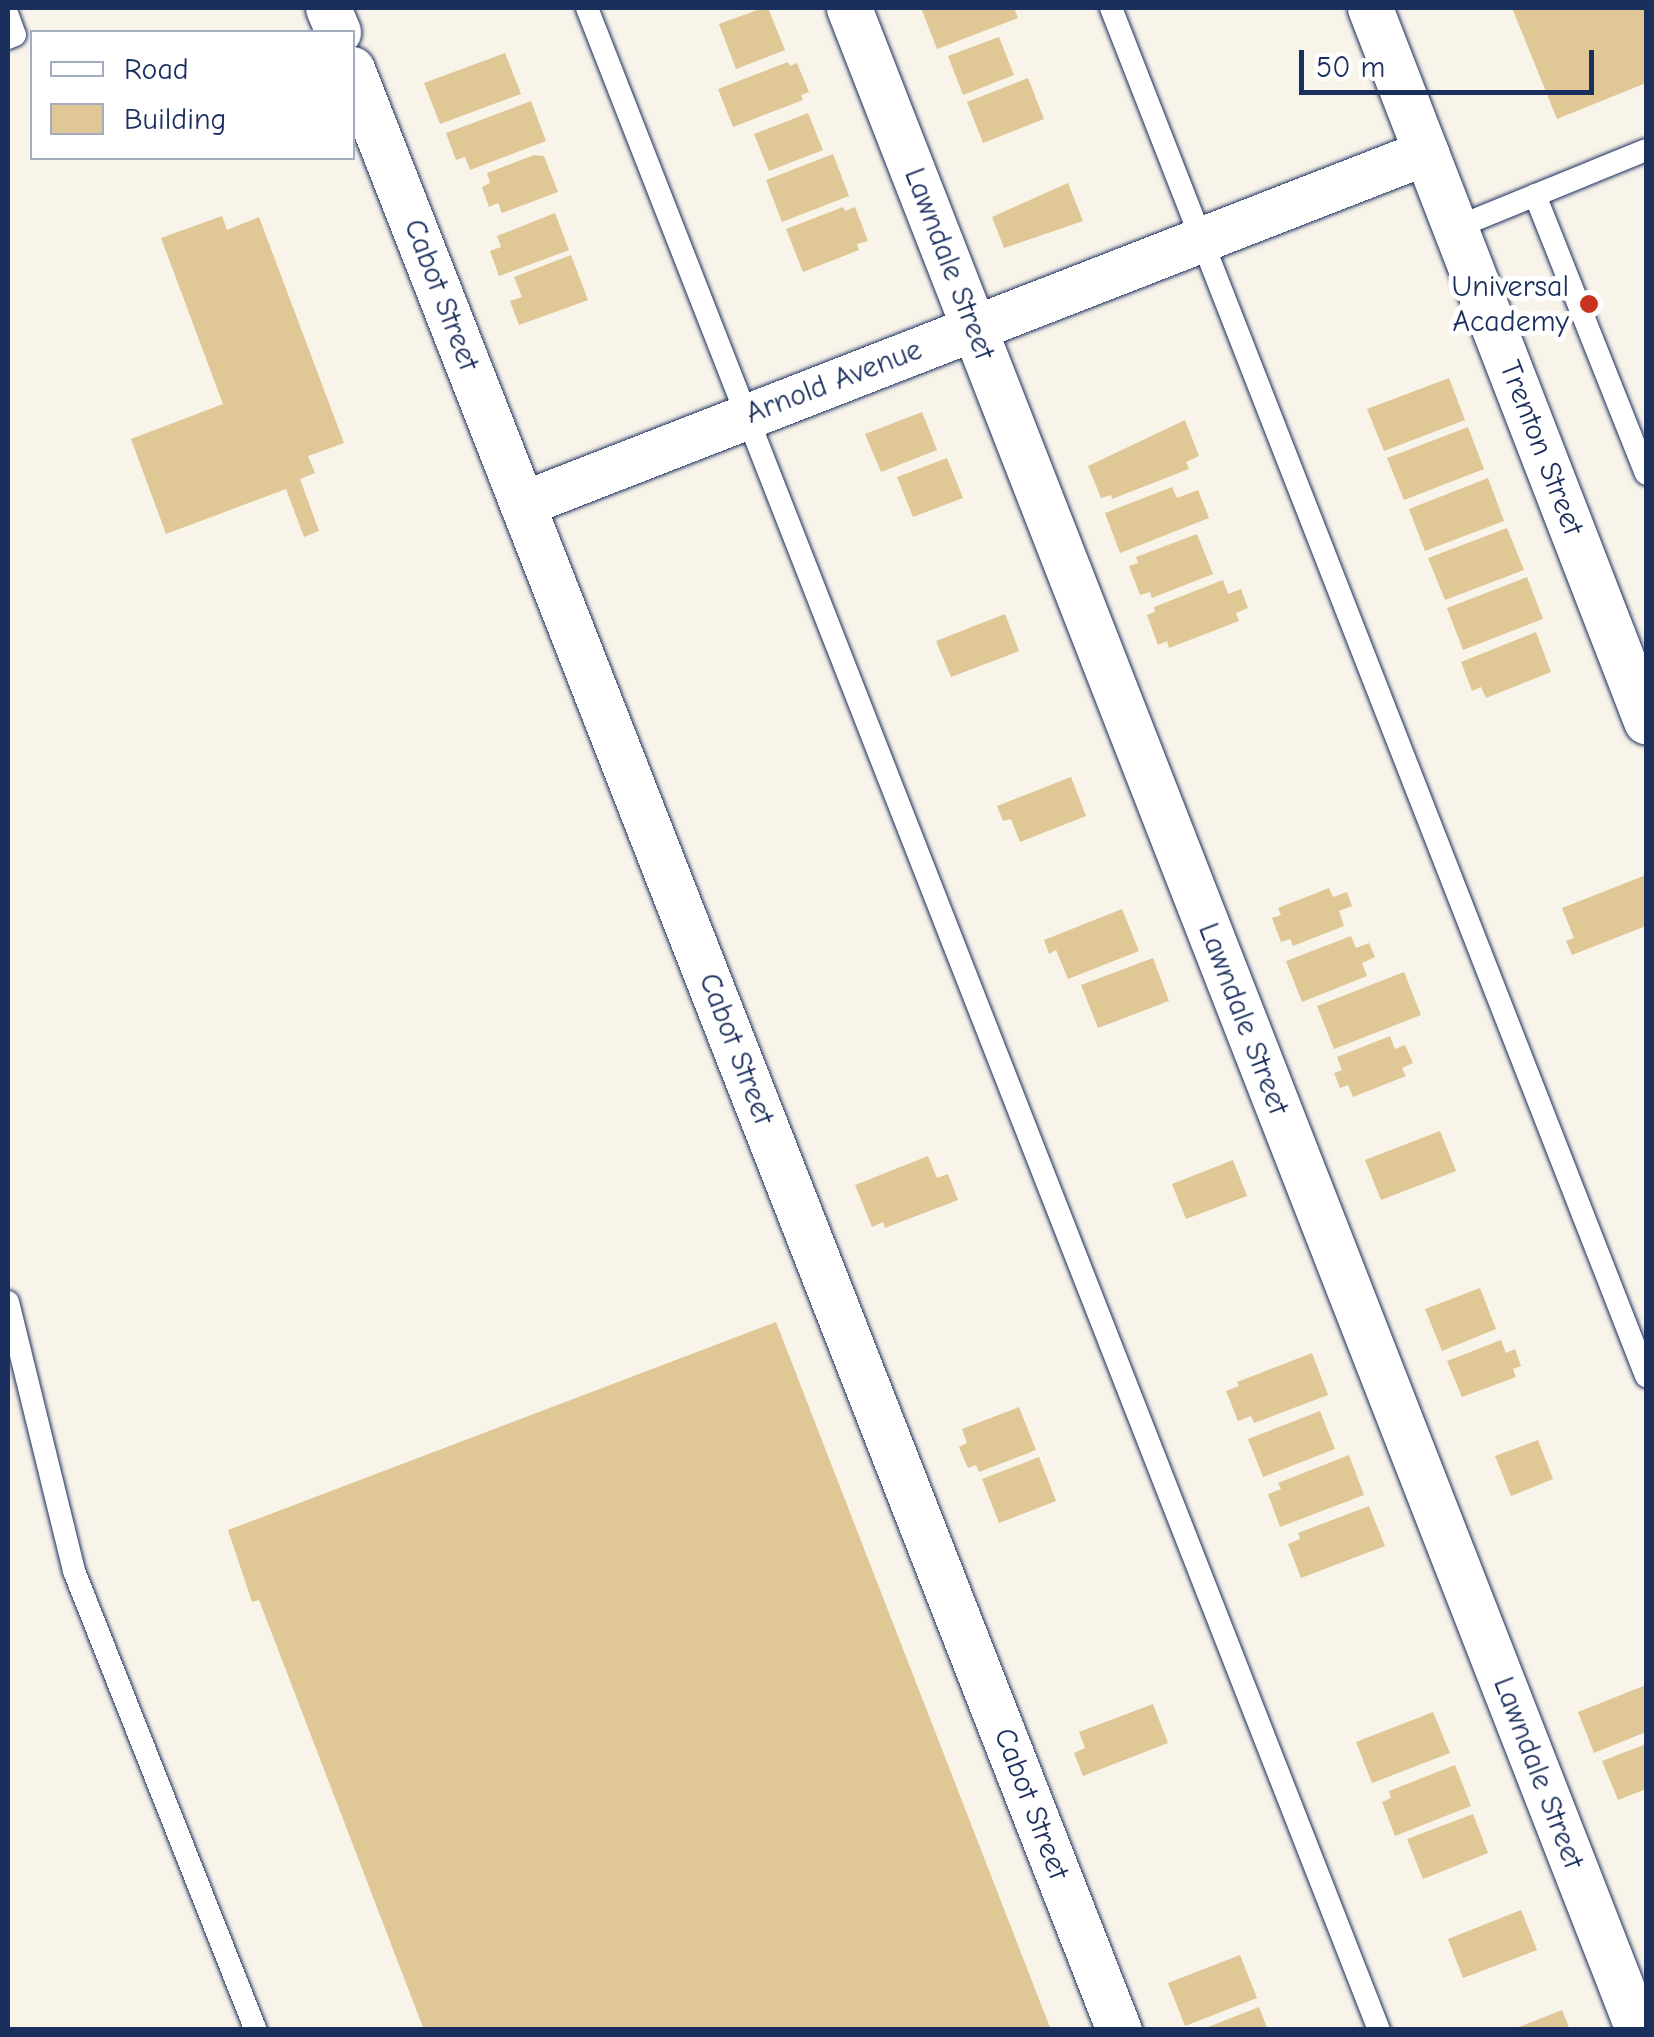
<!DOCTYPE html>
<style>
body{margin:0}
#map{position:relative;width:1654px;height:2037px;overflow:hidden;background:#f9f4ea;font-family:"Comic Neue",sans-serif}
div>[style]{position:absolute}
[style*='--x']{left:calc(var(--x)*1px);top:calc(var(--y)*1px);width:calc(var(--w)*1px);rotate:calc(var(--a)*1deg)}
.building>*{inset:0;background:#e0c796}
.roads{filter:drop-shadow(0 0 2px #1b2f5e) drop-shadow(0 0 2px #1b2f5e)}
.service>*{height:22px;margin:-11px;padding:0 11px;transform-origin:11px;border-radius:11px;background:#fff}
.minor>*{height:45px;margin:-22.5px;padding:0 22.5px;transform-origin:22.5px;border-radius:22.5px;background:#fff}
.dots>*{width:28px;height:28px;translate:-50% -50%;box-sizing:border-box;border:5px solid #fff;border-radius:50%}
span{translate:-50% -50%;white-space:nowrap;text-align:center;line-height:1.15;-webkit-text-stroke:10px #fff;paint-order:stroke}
.street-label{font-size:30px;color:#1b2f5e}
.poi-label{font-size:30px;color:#1b2f5e}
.right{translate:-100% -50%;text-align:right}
.frame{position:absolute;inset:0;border:10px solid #1b2f5e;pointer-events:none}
.legend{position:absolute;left:30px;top:30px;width:325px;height:130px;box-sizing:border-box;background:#fff;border:2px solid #a4acbf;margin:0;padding:12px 18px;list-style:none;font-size:30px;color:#1b2f5e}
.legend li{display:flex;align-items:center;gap:20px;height:50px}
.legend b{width:50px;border:2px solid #a4acbf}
.scale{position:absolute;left:1299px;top:50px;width:295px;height:45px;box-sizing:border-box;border:5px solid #1b2f5e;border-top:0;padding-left:12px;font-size:30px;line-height:35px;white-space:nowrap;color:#1b2f5e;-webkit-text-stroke:8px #fff;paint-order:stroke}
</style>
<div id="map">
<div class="building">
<i style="clip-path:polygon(763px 8px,768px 8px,785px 50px,736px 69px,719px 24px)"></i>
<i style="clip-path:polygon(921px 8px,1014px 8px,1018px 18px,937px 49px)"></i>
<i style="clip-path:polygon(1512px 8px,1646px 8px,1646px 83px,1557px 119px)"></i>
<i style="clip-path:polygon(999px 37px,1014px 75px,963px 95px,948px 56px)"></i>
<i style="clip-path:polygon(505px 53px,521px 94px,440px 124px,424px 83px)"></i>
<i style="clip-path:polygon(788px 62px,790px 66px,797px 63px,809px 92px,801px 95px,803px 100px,733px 127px,718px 89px)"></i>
<i style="clip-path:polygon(1028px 78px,1044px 119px,983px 143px,967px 102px)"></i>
<i style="clip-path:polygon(531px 101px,546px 141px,470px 170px,465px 157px,456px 160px,446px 133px)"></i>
<i style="clip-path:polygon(808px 113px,823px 150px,769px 171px,754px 134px)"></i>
<i style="clip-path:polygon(833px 154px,849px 196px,782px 222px,766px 180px)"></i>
<i style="clip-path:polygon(534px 155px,544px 156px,558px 192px,502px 213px,498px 203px,489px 207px,482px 187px,490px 183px,487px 173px)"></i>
<i style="clip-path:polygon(1068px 183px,1083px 221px,1004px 248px,992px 217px)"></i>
<i style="clip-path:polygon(843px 207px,845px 211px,855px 207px,868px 241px,857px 244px,859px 250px,803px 272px,786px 229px)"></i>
<i style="clip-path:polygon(555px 213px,569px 250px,499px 276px,490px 251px,501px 247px,497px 236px)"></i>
<i style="clip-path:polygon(222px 216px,227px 230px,259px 217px,344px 443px,308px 456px,315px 473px,300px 479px,319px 531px,304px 537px,286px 489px,166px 534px,131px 439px,223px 404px,161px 238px)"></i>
<i style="clip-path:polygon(571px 255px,588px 300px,519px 325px,510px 301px,522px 297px,514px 277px)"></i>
<i style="clip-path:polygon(1449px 378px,1465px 420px,1384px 451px,1367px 409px)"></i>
<i style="clip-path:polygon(922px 412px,937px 450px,881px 472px,865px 434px)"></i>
<i style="clip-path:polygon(1185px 420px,1199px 456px,1186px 462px,1189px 469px,1112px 499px,1111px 495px,1101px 498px,1088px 466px)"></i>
<i style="clip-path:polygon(1468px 427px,1484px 469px,1404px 500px,1387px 458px)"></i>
<i style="clip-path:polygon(947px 458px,963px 498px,913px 517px,897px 477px)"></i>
<i style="clip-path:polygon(1488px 478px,1504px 521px,1425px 551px,1409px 509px)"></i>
<i style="clip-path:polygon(1172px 487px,1177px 498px,1198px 490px,1209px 518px,1120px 553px,1105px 513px)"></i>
<i style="clip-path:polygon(1507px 528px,1524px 570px,1445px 600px,1428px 558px)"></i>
<i style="clip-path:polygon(1197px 534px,1213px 574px,1152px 598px,1150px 592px,1140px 595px,1129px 566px,1138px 563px,1136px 557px)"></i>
<i style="clip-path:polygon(1527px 577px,1543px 619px,1463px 650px,1447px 608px)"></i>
<i style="clip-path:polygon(1223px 580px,1228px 594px,1241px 589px,1248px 608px,1236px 613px,1239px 621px,1169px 648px,1167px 641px,1158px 645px,1147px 615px,1155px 612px,1154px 607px)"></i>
<i style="clip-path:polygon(1005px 614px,1019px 651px,951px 677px,936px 641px)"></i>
<i style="clip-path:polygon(1536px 632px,1551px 672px,1486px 698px,1481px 687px,1472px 691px,1461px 662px)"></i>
<i style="clip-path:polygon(1071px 777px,1086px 816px,1020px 842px,1011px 819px,1003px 821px,997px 806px)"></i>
<i style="clip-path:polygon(1646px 875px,1646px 926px,1572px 955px,1566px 941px,1574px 938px,1562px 908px)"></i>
<i style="clip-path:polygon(1329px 888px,1333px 897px,1347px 892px,1352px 906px,1339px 911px,1344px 926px,1293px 946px,1290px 939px,1281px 942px,1272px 918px,1281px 915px,1278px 908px)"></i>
<i style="clip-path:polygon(1122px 909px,1139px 951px,1068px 979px,1056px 950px,1049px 954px,1044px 940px)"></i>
<i style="clip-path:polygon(1351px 936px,1356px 948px,1369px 943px,1375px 957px,1362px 963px,1367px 976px,1302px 1002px,1286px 961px)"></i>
<i style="clip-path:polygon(1153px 958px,1169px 1001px,1098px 1028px,1081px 985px)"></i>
<i style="clip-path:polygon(1404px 972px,1421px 1015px,1334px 1049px,1317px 1006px)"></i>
<i style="clip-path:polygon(1390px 1036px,1395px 1049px,1405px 1045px,1413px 1063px,1402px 1068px,1406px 1076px,1353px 1097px,1348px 1085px,1340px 1088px,1334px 1073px,1342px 1070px,1337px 1057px)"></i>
<i style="clip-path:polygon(1440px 1131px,1456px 1171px,1381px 1200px,1365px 1160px)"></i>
<i style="clip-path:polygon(928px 1156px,937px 1178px,948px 1174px,958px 1200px,885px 1228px,883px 1222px,872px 1227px,855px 1185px)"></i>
<i style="clip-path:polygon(1233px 1160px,1247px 1196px,1186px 1219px,1172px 1184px)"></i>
<i style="clip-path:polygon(1480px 1288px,1496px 1329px,1442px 1351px,1425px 1309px)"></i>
<i style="clip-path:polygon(776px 1322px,1051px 2030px,424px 2030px,259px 1600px,252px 1602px,228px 1530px)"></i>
<i style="clip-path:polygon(1501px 1340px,1506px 1353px,1515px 1349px,1521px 1366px,1513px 1369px,1516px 1377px,1462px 1397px,1447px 1361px)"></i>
<i style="clip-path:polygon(1312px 1353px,1328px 1395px,1254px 1423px,1251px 1416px,1238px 1421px,1226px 1391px,1239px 1386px,1237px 1382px)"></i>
<i style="clip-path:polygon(1019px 1407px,1036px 1450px,979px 1472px,976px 1465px,968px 1468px,959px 1447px,967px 1443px,962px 1429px)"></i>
<i style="clip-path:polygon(1320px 1411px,1335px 1449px,1263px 1477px,1248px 1439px)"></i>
<i style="clip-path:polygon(1538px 1440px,1553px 1479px,1511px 1496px,1495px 1456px)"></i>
<i style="clip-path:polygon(1349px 1455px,1364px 1495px,1280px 1527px,1268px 1494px,1281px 1489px,1278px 1483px)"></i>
<i style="clip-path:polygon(1039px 1457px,1056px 1501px,999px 1523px,982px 1479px)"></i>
<i style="clip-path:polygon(1369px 1506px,1385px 1546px,1301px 1578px,1288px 1544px,1300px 1539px,1298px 1533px)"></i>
<i style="clip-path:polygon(1646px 1685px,1646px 1732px,1594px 1753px,1578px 1712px)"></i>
<i style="clip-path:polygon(1153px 1704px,1168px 1743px,1083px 1776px,1074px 1753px,1085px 1748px,1079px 1732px)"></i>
<i style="clip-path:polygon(1433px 1712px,1450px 1753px,1372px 1783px,1356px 1742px)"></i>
<i style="clip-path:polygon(1646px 1744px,1646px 1789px,1618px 1800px,1602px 1761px)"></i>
<i style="clip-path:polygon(1455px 1765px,1471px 1806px,1395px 1836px,1382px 1802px,1391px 1798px,1389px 1791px)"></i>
<i style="clip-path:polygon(1473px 1814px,1488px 1853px,1423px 1879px,1407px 1839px)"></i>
<i style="clip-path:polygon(1521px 1910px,1537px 1950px,1463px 1978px,1448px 1939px)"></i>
<i style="clip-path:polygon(1240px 1955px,1257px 1998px,1185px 2026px,1168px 1983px)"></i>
<i style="clip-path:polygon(1259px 2007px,1268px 2030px,1203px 2030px,1203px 2029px)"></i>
<i style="clip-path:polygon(1562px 2010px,1570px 2030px,1514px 2030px,1514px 2029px)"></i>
</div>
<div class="roads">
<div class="service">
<i style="--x:587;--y:8;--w:2172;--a:68.61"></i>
<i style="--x:1111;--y:8;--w:1469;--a:68.64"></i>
<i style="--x:8;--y:16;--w:20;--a:70"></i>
<i style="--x:15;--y:35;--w:8;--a:157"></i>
<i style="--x:1535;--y:195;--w:300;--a:68.3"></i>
<i style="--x:1455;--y:228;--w:206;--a:-22.2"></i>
<i style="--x:8;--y:1302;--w:277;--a:76.2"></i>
<i style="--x:74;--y:1571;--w:494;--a:68.4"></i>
</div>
<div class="minor">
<i style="--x:328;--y:8;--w:26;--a:67"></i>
<i style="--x:849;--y:8;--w:2170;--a:68.68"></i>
<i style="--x:1370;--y:8;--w:765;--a:68.84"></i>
<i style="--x:352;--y:69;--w:2106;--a:68.64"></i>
<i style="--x:522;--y:504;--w:970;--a:-21.27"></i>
</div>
</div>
<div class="dots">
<i style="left:1589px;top:304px;background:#c8321e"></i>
</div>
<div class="street-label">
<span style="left:949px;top:264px;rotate:69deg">Lawndale Street</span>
<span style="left:441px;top:295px;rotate:69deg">Cabot Street</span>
<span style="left:834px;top:382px;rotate:-21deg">Arnold Avenue</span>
<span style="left:1541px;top:448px;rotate:69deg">Trenton Street</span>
<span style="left:1243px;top:1019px;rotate:69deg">Lawndale Street</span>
<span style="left:736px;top:1049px;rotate:69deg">Cabot Street</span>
<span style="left:1538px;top:1773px;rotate:69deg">Lawndale Street</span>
<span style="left:1031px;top:1804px;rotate:69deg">Cabot Street</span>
</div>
<div class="poi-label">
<span class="right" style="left:1569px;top:304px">Universal<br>Academy</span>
</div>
<div class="frame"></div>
<ul class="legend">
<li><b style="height:12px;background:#fff"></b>Road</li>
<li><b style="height:28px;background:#e0c796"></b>Building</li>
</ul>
<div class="scale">50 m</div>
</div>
